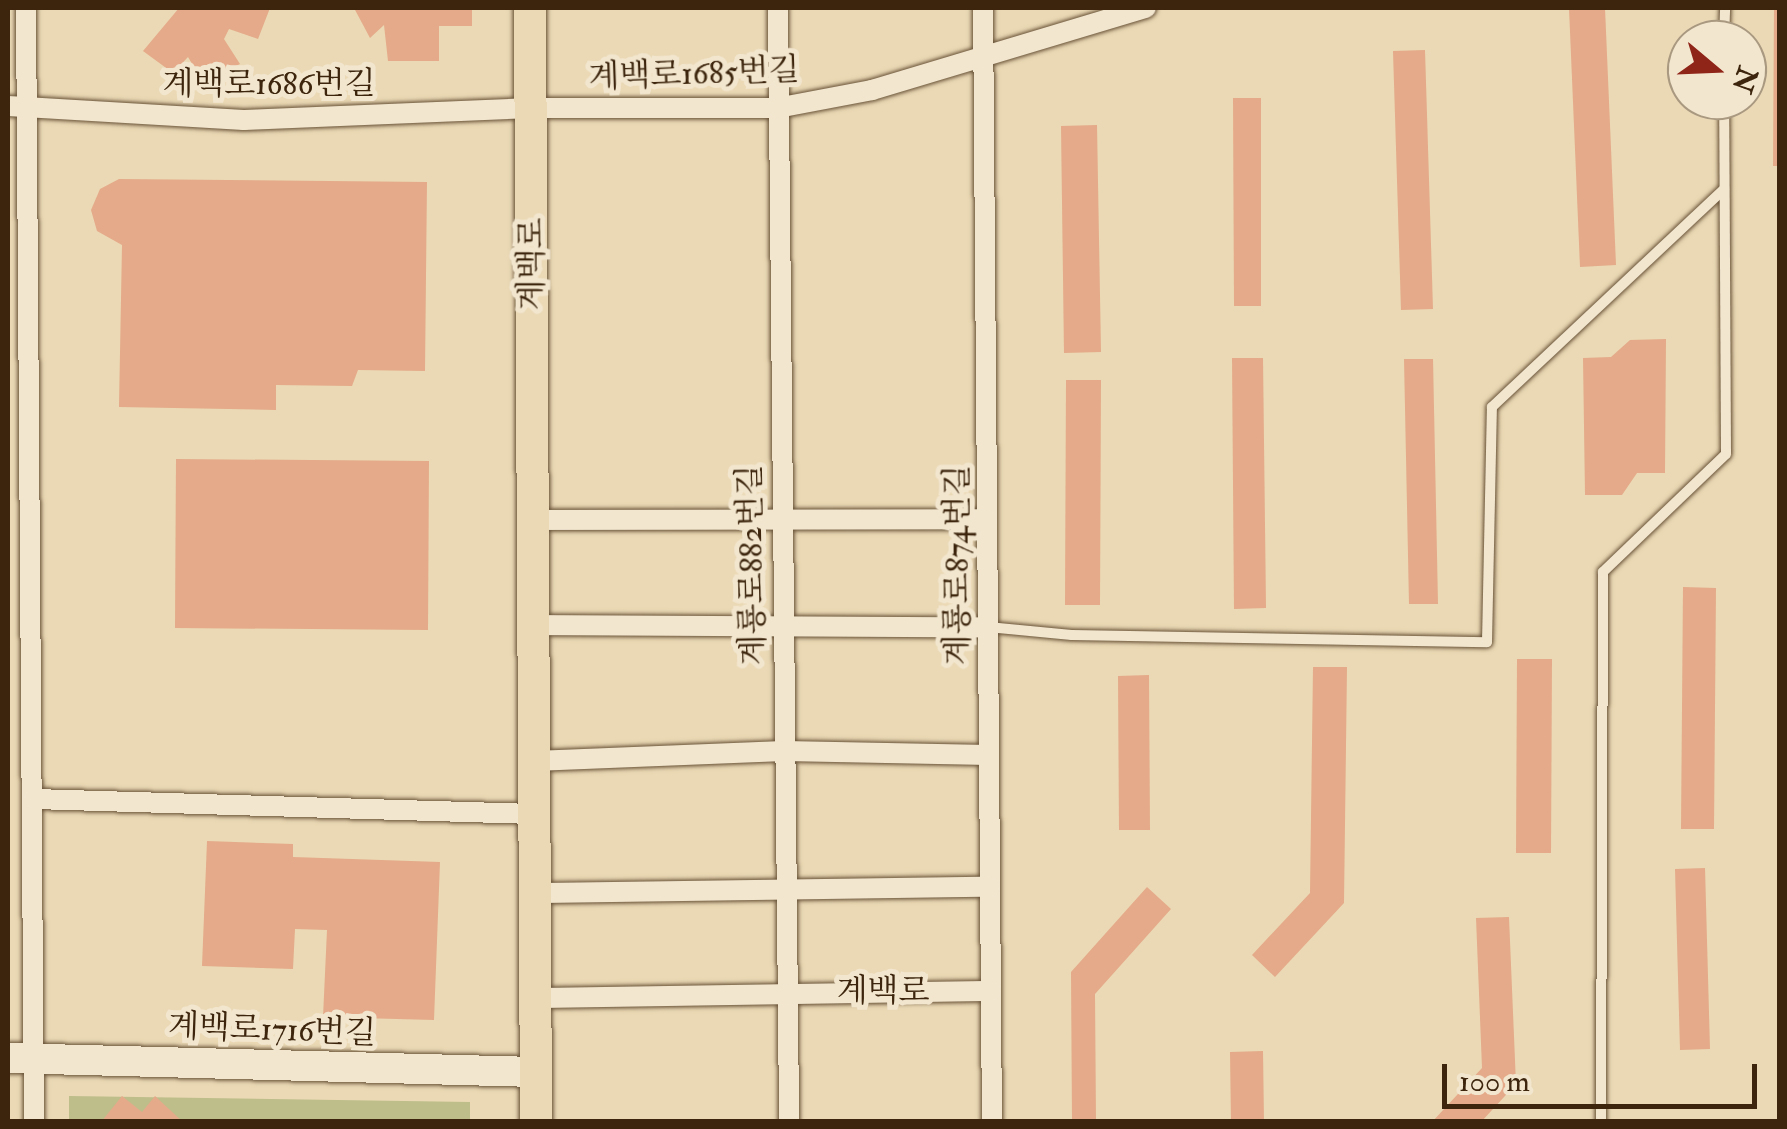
<!DOCTYPE html>
<meta charset="utf-8">
<style>
body{margin:0}
#map{position:relative;width:1787px;height:1129px;overflow:hidden;background:#ebd9b5;font-family:"IM FELL Double Pica","Noto Serif KR",serif}
div>[style]{position:absolute}
[style*='--x']{left:calc(var(--x)*1px);top:calc(var(--y)*1px);width:calc(var(--w)*1px);rotate:calc(var(--a)*1deg)}
.green>*{inset:0;background:#bdbe8a}
.building>*{inset:0;background:#e4aa89}
.roads{filter:drop-shadow(0 0 2px #685237) drop-shadow(0 0 2px #685237)}
.lane>*{height:10px;margin:-5px;padding:0 5px;transform-origin:5px;border-radius:5px;background:#f2e6cf}
.street>*{height:20px;margin:-10px;padding:0 10px;transform-origin:10px;border-radius:10px;background:#f2e6cf}
.secondary>*{height:30px;margin:-15px;padding:0 15px;transform-origin:15px;border-radius:15px;background:#f2e6cf}
.primary>*{height:32px;margin:-16px;padding:0 16px;transform-origin:16px;border-radius:16px;background:#ebd9b5}
span{translate:-50% -50%;white-space:nowrap;text-align:center;line-height:1.15;-webkit-text-stroke:10px #f2e6cf;paint-order:stroke}
.street-label{font-size:32px;color:#3d250d}
.frame{position:absolute;inset:0;border:10px solid #3d250d;pointer-events:none}
.north{position:absolute;left:1667px;top:20px;width:100px;height:100px;box-sizing:border-box;background:#f2e6cf;border:2px solid #aa9981;border-radius:50%;rotate:109deg;font-size:28px;font-weight:700;line-height:40px;text-align:center;color:#3d250d}
.north::after{content:'';display:block;margin:auto;width:35px;height:45px;background:#8f2418;clip-path:polygon(50% 0,100% 100%,50% 72%,0 100%)}
.scale{position:absolute;left:1442px;top:1064px;width:315px;height:45px;box-sizing:border-box;border:5px solid #3d250d;border-top:0;padding-left:12px;font-size:30px;line-height:35px;white-space:nowrap;color:#3d250d;-webkit-text-stroke:8px #f2e6cf;paint-order:stroke}
</style>
<div id="map">
<div class="green">
<i style="clip-path:polygon(69px 1096px,470px 1102px,470px 1122px,69px 1122px)"></i>
</div>
<div class="building">
<i style="clip-path:polygon(179px 8px,270px 8px,258px 39px,229px 29px,224px 39px,240px 64px,203px 82px,188px 57px,173px 73px,143px 51px)"></i>
<i style="clip-path:polygon(354px 8px,472px 8px,472px 26px,439px 26px,439px 61px,388px 61px,384px 25px,370px 38px)"></i>
<i style="clip-path:polygon(1569px 8px,1605px 8px,1616px 265px,1580px 267px)"></i>
<i style="clip-path:polygon(1774px 8px,1780px 8px,1780px 166px,1773px 166px)"></i>
<i style="clip-path:polygon(1425px 50px,1433px 309px,1401px 310px,1393px 51px)"></i>
<i style="clip-path:polygon(1233px 98px,1261px 98px,1261px 306px,1234px 306px)"></i>
<i style="clip-path:polygon(1097px 125px,1101px 352px,1064px 353px,1061px 126px)"></i>
<i style="clip-path:polygon(119px 179px,427px 182px,425px 371px,358px 370px,352px 386px,276px 385px,276px 410px,119px 407px,122px 245px,97px 231px,91px 210px,100px 189px)"></i>
<i style="clip-path:polygon(1666px 339px,1665px 473px,1637px 473px,1622px 495px,1585px 495px,1583px 358px,1611px 357px,1630px 340px)"></i>
<i style="clip-path:polygon(1232px 358px,1263px 358px,1266px 608px,1234px 609px)"></i>
<i style="clip-path:polygon(1404px 359px,1433px 359px,1438px 604px,1409px 604px)"></i>
<i style="clip-path:polygon(1066px 380px,1101px 380px,1100px 605px,1065px 605px)"></i>
<i style="clip-path:polygon(176px 459px,429px 461px,428px 630px,175px 628px)"></i>
<i style="clip-path:polygon(1683px 587px,1716px 588px,1714px 829px,1681px 829px)"></i>
<i style="clip-path:polygon(1517px 659px,1552px 659px,1551px 853px,1516px 853px)"></i>
<i style="clip-path:polygon(1313px 667px,1347px 667px,1344px 903px,1275px 977px,1252px 955px,1310px 893px)"></i>
<i style="clip-path:polygon(1149px 675px,1150px 830px,1119px 830px,1118px 676px)"></i>
<i style="clip-path:polygon(207px 841px,293px 844px,293px 857px,440px 862px,434px 1020px,323px 1017px,327px 930px,295px 929px,293px 969px,202px 966px)"></i>
<i style="clip-path:polygon(1705px 868px,1710px 1049px,1680px 1050px,1675px 869px)"></i>
<i style="clip-path:polygon(1147px 887px,1171px 909px,1095px 994px,1096px 1122px,1072px 1122px,1071px 972px)"></i>
<i style="clip-path:polygon(1509px 917px,1516px 1084px,1481px 1122px,1432px 1122px,1482px 1068px,1476px 918px)"></i>
<i style="clip-path:polygon(1263px 1051px,1264px 1122px,1231px 1122px,1230px 1052px)"></i>
<i style="clip-path:polygon(122px 1096px,142px 1112px,155px 1096px,183px 1122px,101px 1122px)"></i>
</div>
<div class="roads">
<div class="lane">
<i style="--x:1724;--y:40;--w:32;--a:-88"></i>
<i style="--x:988;--y:627;--w:84;--a:5.4"></i>
<i style="--x:1072;--y:635;--w:415;--a:1"></i>
<i style="--x:1487;--y:642;--w:235;--a:-88.8"></i>
<i style="--x:1492;--y:407;--w:318;--a:-43.2"></i>
<i style="--x:1601;--y:1122;--w:550;--a:-89.79"></i>
<i style="--x:1603;--y:572;--w:170;--a:-43.8"></i>
<i style="--x:1726;--y:454;--w:354;--a:-90.3"></i>
</div>
<div class="street">
<i style="--x:26;--y:8;--w:1114;--a:89.59"></i>
<i style="--x:778;--y:8;--w:1114;--a:89.43"></i>
<i style="--x:983;--y:8;--w:1114;--a:89.54"></i>
<i style="--x:8;--y:106;--w:236;--a:3.4"></i>
<i style="--x:244;--y:120;--w:287;--a:-2.4"></i>
<i style="--x:531;--y:108;--w:246;--a:0"></i>
<i style="--x:777;--y:108;--w:97;--a:-10.7"></i>
<i style="--x:872;--y:90;--w:286;--a:-16.7"></i>
<i style="--x:533;--y:520;--w:454;--a:-0.1"></i>
<i style="--x:534;--y:625;--w:454;--a:0.3"></i>
<i style="--x:534;--y:761;--w:250;--a:-2.3"></i>
<i style="--x:784;--y:751;--w:205;--a:1.1"></i>
<i style="--x:34;--y:799;--w:500;--a:1.72"></i>
<i style="--x:535;--y:893;--w:455;--a:-0.8"></i>
<i style="--x:535;--y:998;--w:456;--a:-0.9"></i>
</div>
<div class="secondary">
<i style="--x:8;--y:1058;--w:527;--a:1.52"></i>
</div>
<div class="primary">
<i style="--x:530;--y:8;--w:1114;--a:89.69"></i>
</div>
</div>
<div class="street-label">
<span style="left:694px;top:74px;rotate:-2deg">계백로1685번길</span>
<span style="left:269px;top:84px">계백로1686번길</span>
<span style="left:532px;top:264px;rotate:-90deg">계백로</span>
<span style="left:752px;top:565px;rotate:-91deg">계룡로882번길</span>
<span style="left:958px;top:565px;rotate:-90deg">계룡로874번길</span>
<span style="left:883px;top:991px">계백로</span>
<span style="left:272px;top:1030px;rotate:2deg">계백로1716번길</span>
</div>
<div class="frame"></div>
<div class="north">N</div>
<div class="scale">100 m</div>
</div>
